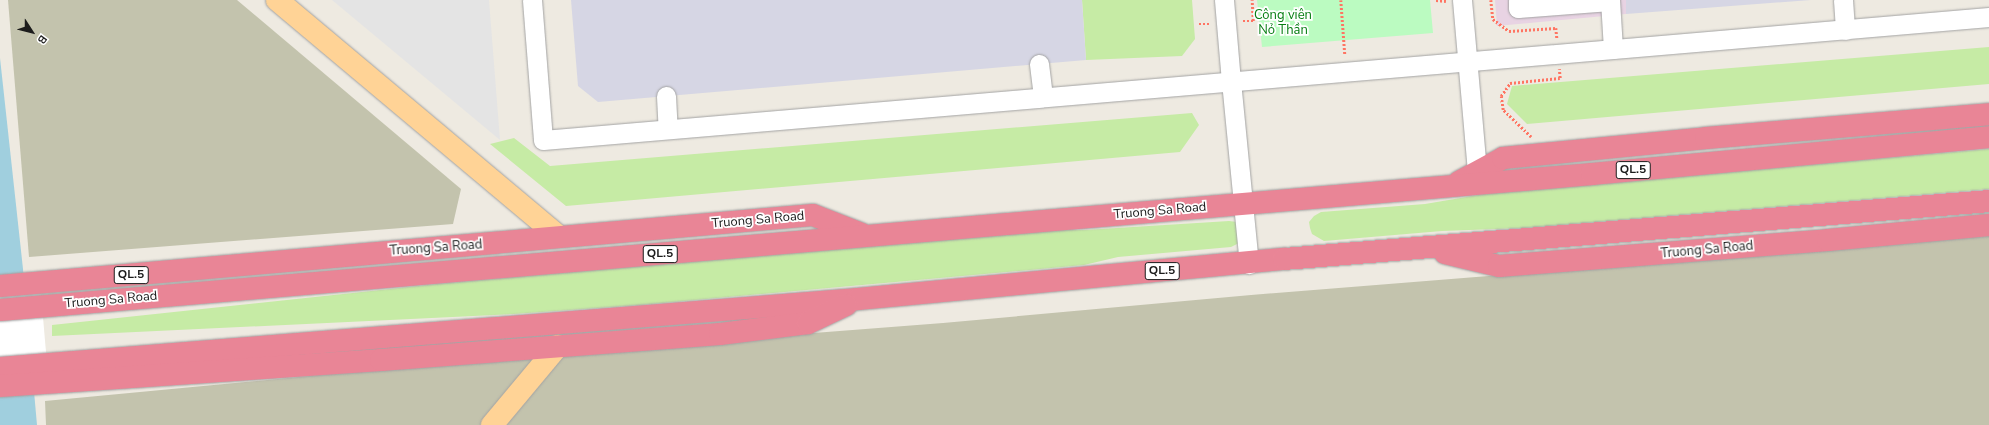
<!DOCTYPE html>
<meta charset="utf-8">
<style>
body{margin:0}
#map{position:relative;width:1989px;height:425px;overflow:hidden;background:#eeeae1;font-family:"Nunito Sans",sans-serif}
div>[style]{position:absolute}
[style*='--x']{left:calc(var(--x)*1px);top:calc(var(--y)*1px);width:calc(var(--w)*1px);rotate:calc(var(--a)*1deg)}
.industrial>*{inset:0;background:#e8d3e3}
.construction>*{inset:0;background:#c3c3ad}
.grass>*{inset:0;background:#c6eba5}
.park>*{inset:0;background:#bbfbc1}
.parking>*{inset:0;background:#e4e4e4}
.plaza>*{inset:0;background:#d6d6e4}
.water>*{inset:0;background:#a0cfde}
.pier>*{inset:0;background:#fff}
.path>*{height:2.5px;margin-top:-1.25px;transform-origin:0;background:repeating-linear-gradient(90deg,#ff7462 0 2px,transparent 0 4px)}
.roads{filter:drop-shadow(0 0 1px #a3a3a3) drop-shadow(0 0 1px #a3a3a3)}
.minor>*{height:19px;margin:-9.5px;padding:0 9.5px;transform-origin:9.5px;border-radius:9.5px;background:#fff}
.major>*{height:22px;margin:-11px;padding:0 11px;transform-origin:11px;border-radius:11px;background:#ffd396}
.highway>*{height:22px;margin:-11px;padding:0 11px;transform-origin:11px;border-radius:11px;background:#e98596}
span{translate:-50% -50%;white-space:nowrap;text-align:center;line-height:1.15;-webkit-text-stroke:3.5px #fff;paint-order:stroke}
.shield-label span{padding:1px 3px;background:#fff;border:1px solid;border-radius:3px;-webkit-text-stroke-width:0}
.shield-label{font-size:12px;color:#1c1c1c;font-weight:700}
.park-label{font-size:13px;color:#077e13}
.street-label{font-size:13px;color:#1c1c1c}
.north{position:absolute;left:12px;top:12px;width:40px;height:40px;-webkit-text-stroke:3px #fff;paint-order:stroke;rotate:126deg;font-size:11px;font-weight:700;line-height:16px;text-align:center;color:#1c1c1c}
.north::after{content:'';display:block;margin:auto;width:14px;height:18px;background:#1c1c1c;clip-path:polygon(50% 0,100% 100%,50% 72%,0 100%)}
</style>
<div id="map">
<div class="industrial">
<i style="clip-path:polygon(1495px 0,1626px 0,1626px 14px,1497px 26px)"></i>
</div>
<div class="construction">
<i style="clip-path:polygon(8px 0,237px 0,461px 189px,453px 224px,29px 257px)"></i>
<i style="clip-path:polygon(1989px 236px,1989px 425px,46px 425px,45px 401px,553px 353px,943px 323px,1251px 295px)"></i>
</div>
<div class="grass">
<i style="clip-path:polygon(1082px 0,1192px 0,1195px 39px,1182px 56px,1086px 60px)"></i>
<i style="clip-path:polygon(1989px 47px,1989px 84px,1527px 124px,1507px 104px,1512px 86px)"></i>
<i style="clip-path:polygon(1192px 113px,1199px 125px,1180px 152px,566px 206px,490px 144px,514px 138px,550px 166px)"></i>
<i style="clip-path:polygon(1989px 149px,1989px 189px,1523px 228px,1442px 231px,1324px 241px,1312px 234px,1310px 228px,1309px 222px,1314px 216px,1321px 212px,1425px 204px,1502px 191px)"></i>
<i style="clip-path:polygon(1229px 221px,1237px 222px,1241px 242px,1231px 247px,1118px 257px,1084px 265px,640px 305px,514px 314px,52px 336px,52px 325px,437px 284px,1035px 230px,1085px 230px)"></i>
</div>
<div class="park">
<i style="clip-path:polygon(1257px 0,1430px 0,1433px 33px,1262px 47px)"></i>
</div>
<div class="parking">
<i style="clip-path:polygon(332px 0,489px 0,500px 140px)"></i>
</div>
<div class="plaza">
<i style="clip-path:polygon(571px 0,1082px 0,1086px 60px,598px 102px,578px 86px)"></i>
<i style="clip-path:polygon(1626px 0,1811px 0,1626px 14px)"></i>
</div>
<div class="water">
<i style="clip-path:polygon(0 58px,23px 269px,37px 425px,0 425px)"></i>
</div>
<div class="pier">
<i style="clip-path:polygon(40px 282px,47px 364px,0 386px,0 286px)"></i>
</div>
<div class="path">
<i style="--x:1341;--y:0;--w:55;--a:85.8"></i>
<i style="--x:1436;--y:0;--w:10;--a:6"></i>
<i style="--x:1491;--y:0;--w:19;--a:84"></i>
<i style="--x:1493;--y:19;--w:20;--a:37"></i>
<i style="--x:1509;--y:31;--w:47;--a:-3.7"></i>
<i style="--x:1556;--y:28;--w:10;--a:84"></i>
<i style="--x:1243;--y:21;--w:10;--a:0"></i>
<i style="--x:1253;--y:21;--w:21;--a:-93"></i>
<i style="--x:1199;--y:24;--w:11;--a:0"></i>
<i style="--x:1531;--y:137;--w:39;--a:-136"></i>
<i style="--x:1503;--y:110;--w:14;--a:-98"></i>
<i style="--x:1501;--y:96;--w:16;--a:-55"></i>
<i style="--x:1510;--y:83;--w:50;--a:-5.7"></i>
<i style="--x:1560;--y:78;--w:9;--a:-96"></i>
</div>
<div class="roads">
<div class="minor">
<i style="--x:532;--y:0;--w:140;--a:85.5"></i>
<i style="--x:543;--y:140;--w:1451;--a:-4.86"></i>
<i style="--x:1224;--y:0;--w:81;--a:85.1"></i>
<i style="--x:1231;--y:81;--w:184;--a:84.4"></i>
<i style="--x:1462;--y:0;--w:173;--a:85"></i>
<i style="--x:1518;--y:0;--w:8;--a:90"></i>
<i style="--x:1518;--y:8;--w:92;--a:-4.4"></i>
<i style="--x:1610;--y:0;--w:49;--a:86.5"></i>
<i style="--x:1843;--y:0;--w:30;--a:86"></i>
<i style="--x:1039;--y:64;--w:33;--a:83"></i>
<i style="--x:666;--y:96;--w:33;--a:87"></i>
</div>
<div class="major">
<i style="--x:277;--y:0;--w:368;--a:40"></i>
<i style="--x:492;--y:425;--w:103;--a:-50.1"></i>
</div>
<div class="highway">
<i style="--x:1459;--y:182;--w:50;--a:-28.6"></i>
<i style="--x:1503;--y:158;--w:204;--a:-5.6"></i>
<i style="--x:1706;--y:138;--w:284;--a:-4.8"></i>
<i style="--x:1445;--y:253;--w:56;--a:13.5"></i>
<i style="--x:1499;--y:266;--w:330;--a:-4.5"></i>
<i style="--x:1828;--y:240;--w:162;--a:-5.3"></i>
<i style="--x:0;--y:286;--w:816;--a:-4.99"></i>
<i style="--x:813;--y:215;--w:53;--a:21.2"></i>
<i style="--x:0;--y:310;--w:1598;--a:-4.88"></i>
<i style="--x:1592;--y:174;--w:399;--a:-5.3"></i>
<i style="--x:0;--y:368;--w:861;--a:-4.6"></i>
<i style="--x:858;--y:299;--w:428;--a:-5.4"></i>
<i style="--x:1284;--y:259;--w:707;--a:-4.7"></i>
<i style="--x:0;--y:386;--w:382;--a:-3.9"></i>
<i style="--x:381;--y:360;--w:340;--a:-4.4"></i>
<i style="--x:720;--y:334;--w:89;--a:-7.1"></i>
<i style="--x:808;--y:323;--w:42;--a:-25.3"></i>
</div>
</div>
<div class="shield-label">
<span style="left:1633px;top:170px">QL.5</span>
<span style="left:660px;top:254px">QL.5</span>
<span style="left:1162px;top:271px">QL.5</span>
<span style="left:131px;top:275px">QL.5</span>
</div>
<div class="park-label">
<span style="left:1283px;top:23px">Công viên<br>Nỏ Thần</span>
</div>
<div class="street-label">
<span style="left:1160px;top:211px;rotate:-5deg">Truong Sa Road</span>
<span style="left:758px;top:220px;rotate:-5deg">Truong Sa Road</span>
<span style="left:436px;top:248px;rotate:-4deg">Truong Sa Road</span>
<span style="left:1707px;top:250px;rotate:-5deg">Truong Sa Road</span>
<span style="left:111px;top:300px;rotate:-5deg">Truong Sa Road</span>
</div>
<div class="north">B</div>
</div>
